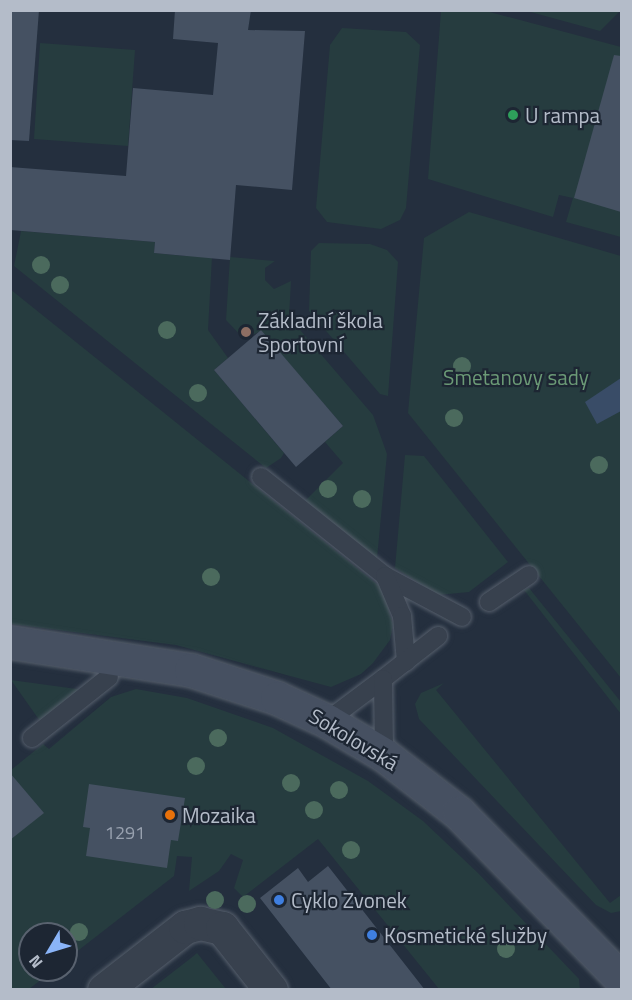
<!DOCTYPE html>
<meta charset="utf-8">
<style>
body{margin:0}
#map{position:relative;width:632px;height:1000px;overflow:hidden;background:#242f3e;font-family:"Titillium Web",sans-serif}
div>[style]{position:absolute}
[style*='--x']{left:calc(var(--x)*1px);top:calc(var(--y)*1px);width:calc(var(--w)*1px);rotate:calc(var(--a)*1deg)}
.green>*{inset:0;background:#263c3f}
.water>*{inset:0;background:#394c67}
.building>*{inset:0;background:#455162}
.roads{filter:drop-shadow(0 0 2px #565f6c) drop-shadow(0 0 2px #565f6c)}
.lane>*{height:18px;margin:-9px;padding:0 9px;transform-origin:9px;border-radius:9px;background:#38414e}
.street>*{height:33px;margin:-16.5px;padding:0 16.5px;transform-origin:16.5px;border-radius:16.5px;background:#38414e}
.secondary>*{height:33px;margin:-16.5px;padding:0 16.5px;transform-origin:16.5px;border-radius:16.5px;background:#465061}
.trees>*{width:18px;height:18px;margin:-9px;border-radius:50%;background:#4b6a5d}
.dots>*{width:16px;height:16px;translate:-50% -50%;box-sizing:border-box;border:3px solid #1d2633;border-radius:50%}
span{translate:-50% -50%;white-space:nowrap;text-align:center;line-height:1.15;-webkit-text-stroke:4.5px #1d2633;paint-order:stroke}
.number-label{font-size:18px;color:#98a1af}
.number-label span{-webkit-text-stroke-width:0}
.poi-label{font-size:21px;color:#b4bcc9}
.left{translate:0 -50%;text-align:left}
.park-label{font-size:21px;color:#6b9a76}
.street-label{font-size:21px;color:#b4bcc9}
.frame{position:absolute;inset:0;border:12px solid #b4bcc9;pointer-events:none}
.north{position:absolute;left:18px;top:922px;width:60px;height:60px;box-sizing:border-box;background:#1d2633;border:2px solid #59626f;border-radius:50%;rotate:232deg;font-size:16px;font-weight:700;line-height:24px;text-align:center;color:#b4bcc9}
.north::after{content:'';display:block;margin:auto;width:21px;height:27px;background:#8ab4f8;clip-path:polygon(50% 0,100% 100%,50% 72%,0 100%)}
</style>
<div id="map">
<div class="green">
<i style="clip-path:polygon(621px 10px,600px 31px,527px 11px,616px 11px)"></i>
<i style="clip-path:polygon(441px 11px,486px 11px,621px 47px,621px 237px,566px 222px,573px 198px,559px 195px,553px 217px,428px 179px)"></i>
<i style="clip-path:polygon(342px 28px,406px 32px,420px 45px,406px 208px,400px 220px,381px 229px,327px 222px,316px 208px,330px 45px)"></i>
<i style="clip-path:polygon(40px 43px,135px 50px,128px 146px,34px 139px)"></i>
<i style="clip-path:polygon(469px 212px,621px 256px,621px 678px,408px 413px,424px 238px)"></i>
<i style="clip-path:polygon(21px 231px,155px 242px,154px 253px,185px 256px,213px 239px,208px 330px,228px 358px,214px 370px,284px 453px,281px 458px,266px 468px,14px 266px)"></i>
<i style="clip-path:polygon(319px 243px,370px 244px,387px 250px,398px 262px,388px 396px,380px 394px,309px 311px,311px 251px)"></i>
<i style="clip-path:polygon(230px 257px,275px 261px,265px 268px,265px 280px,274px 289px,291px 281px,289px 317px,373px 415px,387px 454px,377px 558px,305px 501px,343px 463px,325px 442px,343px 426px,261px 331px,244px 339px,226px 320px)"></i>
<i style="clip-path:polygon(10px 289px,382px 588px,393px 625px,390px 640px,373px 663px,361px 674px,331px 687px,176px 645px,11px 624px)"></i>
<i style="clip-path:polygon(405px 455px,424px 456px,508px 562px,469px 592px,438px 595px,395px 568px)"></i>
<i style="clip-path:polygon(529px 588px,621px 702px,621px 714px,524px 590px)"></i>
<i style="clip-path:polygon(11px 680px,84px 690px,40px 721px)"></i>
<i style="clip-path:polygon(444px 683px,436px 690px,610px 903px,621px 895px,621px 911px,611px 913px,596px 905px,419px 719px,415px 704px,421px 693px)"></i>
<i style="clip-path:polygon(136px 689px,187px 698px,273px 728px,368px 781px,423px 821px,478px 873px,579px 979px,580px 990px,439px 989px,318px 839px,243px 897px,234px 888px,243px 860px,231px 854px,219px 871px,189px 891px,192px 857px,177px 856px,174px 876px,66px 960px,66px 934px,30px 934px,30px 970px,54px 970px,29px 989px,11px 990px,11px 770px,43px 744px,49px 749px,111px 697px)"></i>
<i style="clip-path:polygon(197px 953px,226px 989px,151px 989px,191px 958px)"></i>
</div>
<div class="water">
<i style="clip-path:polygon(621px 378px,621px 411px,597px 424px,585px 402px)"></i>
</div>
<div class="building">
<i style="clip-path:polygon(10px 10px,39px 10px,29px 141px,10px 140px)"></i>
<i style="clip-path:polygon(175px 10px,251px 10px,248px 30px,305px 31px,292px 190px,236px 185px,230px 260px,154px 253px,155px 242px,10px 230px,10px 167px,126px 176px,133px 88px,213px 95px,218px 43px,173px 39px)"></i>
<i style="clip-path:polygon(614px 55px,621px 56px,621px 212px,574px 198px)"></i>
<i style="clip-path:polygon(261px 330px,343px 426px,296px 467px,214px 370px)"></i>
<i style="clip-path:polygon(10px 773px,44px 813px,10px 840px)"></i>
<i style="clip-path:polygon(89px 784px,185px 798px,178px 841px,171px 840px,167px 868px,86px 856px,90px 828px,83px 827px)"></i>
<i style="clip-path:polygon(328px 866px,425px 990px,332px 990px,260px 898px,298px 868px,308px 882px)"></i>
</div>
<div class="roads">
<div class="lane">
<i style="--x:261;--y:477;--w:159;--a:38.6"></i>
<i style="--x:385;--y:576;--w:87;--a:28"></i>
<i style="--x:385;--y:576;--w:43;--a:67"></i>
<i style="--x:402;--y:616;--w:46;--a:85"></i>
<i style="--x:489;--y:602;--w:48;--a:-34"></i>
<i style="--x:383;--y:679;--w:70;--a:-38"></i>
<i style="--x:327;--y:721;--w:70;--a:-36.9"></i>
<i style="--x:383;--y:679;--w:76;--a:89.2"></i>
<i style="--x:32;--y:738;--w:98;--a:-38.4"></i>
</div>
<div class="street">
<i style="--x:104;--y:990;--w:103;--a:-37.9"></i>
<i style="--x:185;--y:927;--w:16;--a:-15"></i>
<i style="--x:200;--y:923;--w:23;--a:13"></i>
<i style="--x:222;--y:928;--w:79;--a:51.7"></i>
</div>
<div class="secondary">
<i style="--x:10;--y:642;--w:183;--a:8.8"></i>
<i style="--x:191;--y:670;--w:90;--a:18"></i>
<i style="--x:277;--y:698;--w:55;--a:24.7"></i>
<i style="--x:327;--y:721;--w:66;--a:30.8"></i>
<i style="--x:384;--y:755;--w:95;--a:37.7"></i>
<i style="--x:459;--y:813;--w:233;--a:45.7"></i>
</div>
</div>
<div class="trees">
<i style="left:41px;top:265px"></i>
<i style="left:60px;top:285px"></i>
<i style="left:167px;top:330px"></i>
<i style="left:462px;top:366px"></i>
<i style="left:198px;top:393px"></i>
<i style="left:454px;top:418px"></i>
<i style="left:599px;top:465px"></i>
<i style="left:328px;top:489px"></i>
<i style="left:362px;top:499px"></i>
<i style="left:211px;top:577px"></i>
<i style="left:218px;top:738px"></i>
<i style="left:196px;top:766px"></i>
<i style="left:291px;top:783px"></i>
<i style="left:339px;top:790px"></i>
<i style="left:314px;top:810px"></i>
<i style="left:351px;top:850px"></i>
<i style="left:215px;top:900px"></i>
<i style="left:247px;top:904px"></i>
<i style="left:79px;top:932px"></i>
<i style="left:506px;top:949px"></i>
</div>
<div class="dots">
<i style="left:513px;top:115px;background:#2e9e5b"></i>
<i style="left:246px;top:332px;background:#8d6e63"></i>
<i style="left:170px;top:815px;background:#e8710a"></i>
<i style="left:279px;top:900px;background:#3f7fe0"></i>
<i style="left:372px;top:935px;background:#3f7fe0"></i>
</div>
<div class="number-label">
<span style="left:125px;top:833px">1291</span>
</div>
<div class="poi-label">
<span class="left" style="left:525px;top:115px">U rampa</span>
<span class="left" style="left:258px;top:332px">Základní škola<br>Sportovní</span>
<span class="left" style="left:182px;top:815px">Mozaika</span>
<span class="left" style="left:291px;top:900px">Cyklo Zvonek</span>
<span class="left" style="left:384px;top:935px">Kosmetické služby</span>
</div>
<div class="park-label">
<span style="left:516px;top:377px">Smetanovy sady</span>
</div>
<div class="street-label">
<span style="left:354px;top:739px;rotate:31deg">Sokolovská</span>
</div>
<div class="frame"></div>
<div class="north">N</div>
</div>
